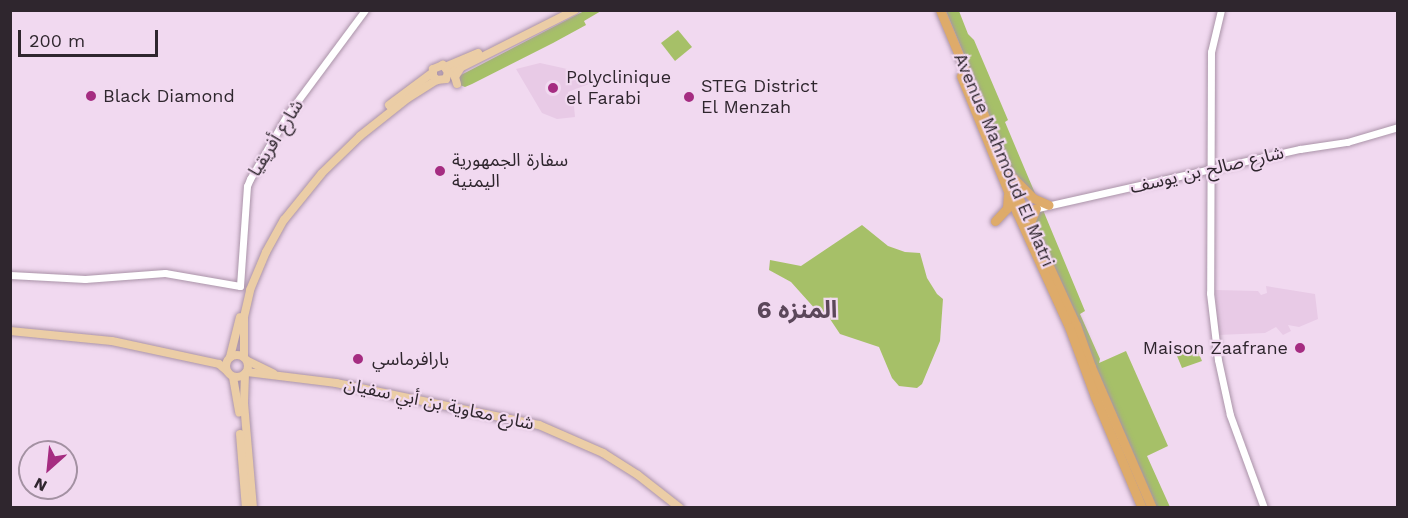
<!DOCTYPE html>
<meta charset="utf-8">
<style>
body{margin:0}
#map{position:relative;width:1408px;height:518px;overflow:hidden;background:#f1d9f0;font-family:"Work Sans","Noto Sans Arabic",sans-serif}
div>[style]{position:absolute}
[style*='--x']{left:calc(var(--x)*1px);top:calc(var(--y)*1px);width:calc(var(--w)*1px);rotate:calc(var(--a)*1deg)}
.built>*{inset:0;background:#e8cae6}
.green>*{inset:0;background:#a6c068}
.roads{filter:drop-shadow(0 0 2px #aa93a8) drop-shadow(0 0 2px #aa93a8)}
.minor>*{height:7px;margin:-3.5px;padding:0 3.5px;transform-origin:3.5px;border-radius:3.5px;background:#fff}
.major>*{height:8px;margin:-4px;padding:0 4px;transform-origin:4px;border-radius:4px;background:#ebcda6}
.major>.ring{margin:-4px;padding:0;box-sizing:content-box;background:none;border:8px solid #ebcda6;border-radius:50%}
.highway>*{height:9px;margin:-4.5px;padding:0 4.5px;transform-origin:4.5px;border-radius:4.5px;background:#deab6a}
.dots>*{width:16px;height:16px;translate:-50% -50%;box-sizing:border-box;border:3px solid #f1d9f0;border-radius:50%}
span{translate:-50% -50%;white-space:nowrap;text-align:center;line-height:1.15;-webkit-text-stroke:4.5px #f1d9f0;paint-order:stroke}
.poi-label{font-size:18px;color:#2f262e}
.left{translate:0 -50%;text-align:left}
.right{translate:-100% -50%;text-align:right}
.street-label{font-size:18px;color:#2f262e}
.district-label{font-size:24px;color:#5b475a;font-weight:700}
.frame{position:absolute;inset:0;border:12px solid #2f262e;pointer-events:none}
.north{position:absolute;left:18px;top:440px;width:60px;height:60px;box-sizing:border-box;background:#f1d9f0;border:2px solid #a391a2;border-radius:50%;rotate:207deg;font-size:16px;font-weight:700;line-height:24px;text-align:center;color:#2f262e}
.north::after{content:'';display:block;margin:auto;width:21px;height:27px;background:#a52c81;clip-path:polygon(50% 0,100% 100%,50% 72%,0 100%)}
.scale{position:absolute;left:18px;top:30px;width:140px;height:27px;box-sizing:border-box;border:3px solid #2f262e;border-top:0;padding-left:8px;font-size:18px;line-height:21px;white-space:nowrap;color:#2f262e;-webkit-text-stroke:4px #f1d9f0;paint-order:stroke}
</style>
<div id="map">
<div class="built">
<i style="clip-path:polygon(540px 63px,590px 74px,589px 84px,568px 92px,568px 96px,573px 95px,575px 117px,557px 119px,542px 113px,516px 69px)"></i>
<i style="clip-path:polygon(1266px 286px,1315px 294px,1318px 319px,1299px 327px,1288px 325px,1291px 331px,1283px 335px,1276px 327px,1265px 333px,1218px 335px,1215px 290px,1258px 291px,1261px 295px,1267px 293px)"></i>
</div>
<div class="green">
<i style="clip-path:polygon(584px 11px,601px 11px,584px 21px,586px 25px,553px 43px,472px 84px,465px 87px,460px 85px,459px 76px)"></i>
<i style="clip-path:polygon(946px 11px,959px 11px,968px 34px,974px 40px,1008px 120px,1005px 122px,1037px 198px,1017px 179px,1010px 166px)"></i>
<i style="clip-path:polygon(678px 30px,692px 47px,675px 61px,661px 43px)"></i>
<i style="clip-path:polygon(1043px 210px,1085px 311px,1080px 314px,1100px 359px,1099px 363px,1126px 351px,1168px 446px,1147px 456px,1170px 507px,1154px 507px,1033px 222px,1035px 213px)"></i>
<i style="clip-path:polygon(862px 225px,888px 246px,905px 252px,920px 253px,927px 278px,937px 294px,943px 299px,940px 341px,922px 384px,917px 388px,899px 386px,892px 378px,879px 347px,840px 334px,828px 316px,817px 311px,791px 282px,769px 270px,770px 260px,801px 266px)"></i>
<i style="clip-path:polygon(1197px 349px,1202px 361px,1182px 368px,1177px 356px)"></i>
</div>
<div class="roads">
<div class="minor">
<i style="--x:1221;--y:10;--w:43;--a:103.4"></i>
<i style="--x:1211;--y:52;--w:241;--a:90.2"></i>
<i style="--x:1210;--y:293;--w:67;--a:83.2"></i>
<i style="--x:1218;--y:360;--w:56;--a:77.7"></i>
<i style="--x:1230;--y:415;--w:99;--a:69.9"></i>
<i style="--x:1020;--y:212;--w:287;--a:-12.7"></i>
<i style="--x:1300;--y:149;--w:48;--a:-8.5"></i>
<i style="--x:1347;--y:142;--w:53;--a:-16.4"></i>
<i style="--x:10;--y:275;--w:75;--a:3.1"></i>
<i style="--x:85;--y:279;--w:80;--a:-4.3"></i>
<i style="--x:165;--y:273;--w:76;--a:9.8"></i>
<i style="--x:240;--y:286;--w:100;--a:-86"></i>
<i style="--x:247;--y:186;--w:8;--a:-67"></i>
<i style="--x:250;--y:179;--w:74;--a:-60"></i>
<i style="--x:287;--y:115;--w:131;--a:-53.4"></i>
</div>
<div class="major">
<i style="--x:445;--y:67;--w:36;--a:-23"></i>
<i style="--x:448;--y:74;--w:142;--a:-26.7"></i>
<i style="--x:457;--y:84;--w:7;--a:-106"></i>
<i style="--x:455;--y:77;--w:9;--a:-58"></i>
<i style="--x:389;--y:105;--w:54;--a:-36.7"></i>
<i style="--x:10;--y:331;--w:102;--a:5.6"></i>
<i style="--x:112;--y:341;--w:109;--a:12.1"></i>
<i style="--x:219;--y:364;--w:11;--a:41"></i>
<i class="ring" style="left:226px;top:355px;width:14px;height:14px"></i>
<i style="--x:230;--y:357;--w:41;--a:-76"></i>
<i style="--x:244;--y:357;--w:40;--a:-90"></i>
<i style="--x:244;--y:317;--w:28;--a:-77"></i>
<i style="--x:250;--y:290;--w:41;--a:-67.2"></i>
<i style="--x:266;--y:252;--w:37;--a:-61"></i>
<i style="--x:284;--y:220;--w:60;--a:-51"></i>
<i style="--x:322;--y:173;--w:53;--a:-44.2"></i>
<i style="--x:360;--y:136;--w:61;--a:-38.4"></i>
<i style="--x:408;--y:98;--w:34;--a:-32"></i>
<i style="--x:437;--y:80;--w:9;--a:-6"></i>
<i style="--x:446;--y:79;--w:7;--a:-74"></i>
<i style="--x:448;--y:72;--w:9;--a:-126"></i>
<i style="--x:443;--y:65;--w:11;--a:158"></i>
<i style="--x:433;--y:69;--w:7;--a:90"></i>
<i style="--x:433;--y:76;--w:6;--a:45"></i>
<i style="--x:248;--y:361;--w:28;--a:26"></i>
<i style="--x:247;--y:372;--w:90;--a:7"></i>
<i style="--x:336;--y:383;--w:207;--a:11.7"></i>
<i style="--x:539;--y:425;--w:70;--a:23.6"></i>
<i style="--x:603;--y:453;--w:41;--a:32.2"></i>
<i style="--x:638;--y:475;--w:53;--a:38.2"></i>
<i style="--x:245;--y:374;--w:29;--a:92"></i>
<i style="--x:244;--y:403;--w:105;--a:85.1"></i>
<i style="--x:233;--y:377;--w:36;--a:80"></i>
<i style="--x:240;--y:434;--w:74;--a:85.4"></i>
</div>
<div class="highway">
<i style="--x:940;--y:10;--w:218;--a:67.3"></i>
<i style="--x:1024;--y:211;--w:125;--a:65.5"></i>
<i style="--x:1076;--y:325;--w:45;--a:70.3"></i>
<i style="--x:1091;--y:367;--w:154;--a:66.6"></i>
<i style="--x:961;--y:76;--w:148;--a:67.8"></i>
<i style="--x:1017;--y:213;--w:125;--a:65.5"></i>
<i style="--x:1069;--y:327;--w:75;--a:69.6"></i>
<i style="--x:1095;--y:397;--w:121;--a:67.1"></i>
<i style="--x:1013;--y:178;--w:28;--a:45"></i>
<i style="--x:1033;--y:198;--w:17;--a:24"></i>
<i style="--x:995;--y:221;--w:18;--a:-47"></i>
<i style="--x:1007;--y:208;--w:13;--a:-86"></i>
<i style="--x:1030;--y:223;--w:16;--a:-68"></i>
</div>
</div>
<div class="dots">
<i style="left:553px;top:88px;background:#a52c81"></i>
<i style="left:91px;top:96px;background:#a52c81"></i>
<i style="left:689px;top:97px;background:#a52c81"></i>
<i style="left:440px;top:171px;background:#a52c81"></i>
<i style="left:1300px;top:348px;background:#a52c81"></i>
<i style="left:358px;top:359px;background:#a52c81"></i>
</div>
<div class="poi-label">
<span class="left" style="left:566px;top:88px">Polyclinique<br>el Farabi</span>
<span class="left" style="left:701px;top:97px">STEG District<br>El Menzah</span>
<span class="left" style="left:103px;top:96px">Black Diamond</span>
<span class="left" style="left:452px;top:171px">سفارة الجمهورية<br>اليمنية</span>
<span class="right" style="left:1288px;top:348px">Maison Zaafrane</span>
<span class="left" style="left:372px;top:359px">بارافرماسي</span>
</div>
<div class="street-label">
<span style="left:276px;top:138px;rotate:-58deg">شارع أفريقيا</span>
<span style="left:1004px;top:160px;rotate:67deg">Avenue Mahmoud El Matri</span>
<span style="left:1207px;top:170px;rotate:-13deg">شارع صالح بن يوسف</span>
<span style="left:439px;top:404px;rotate:12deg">شارع معاوية بن أبي سفيان</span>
</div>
<div class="district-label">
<span style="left:797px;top:311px">المنزه 6</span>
</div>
<div class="frame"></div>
<div class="north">N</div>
<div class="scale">200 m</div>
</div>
